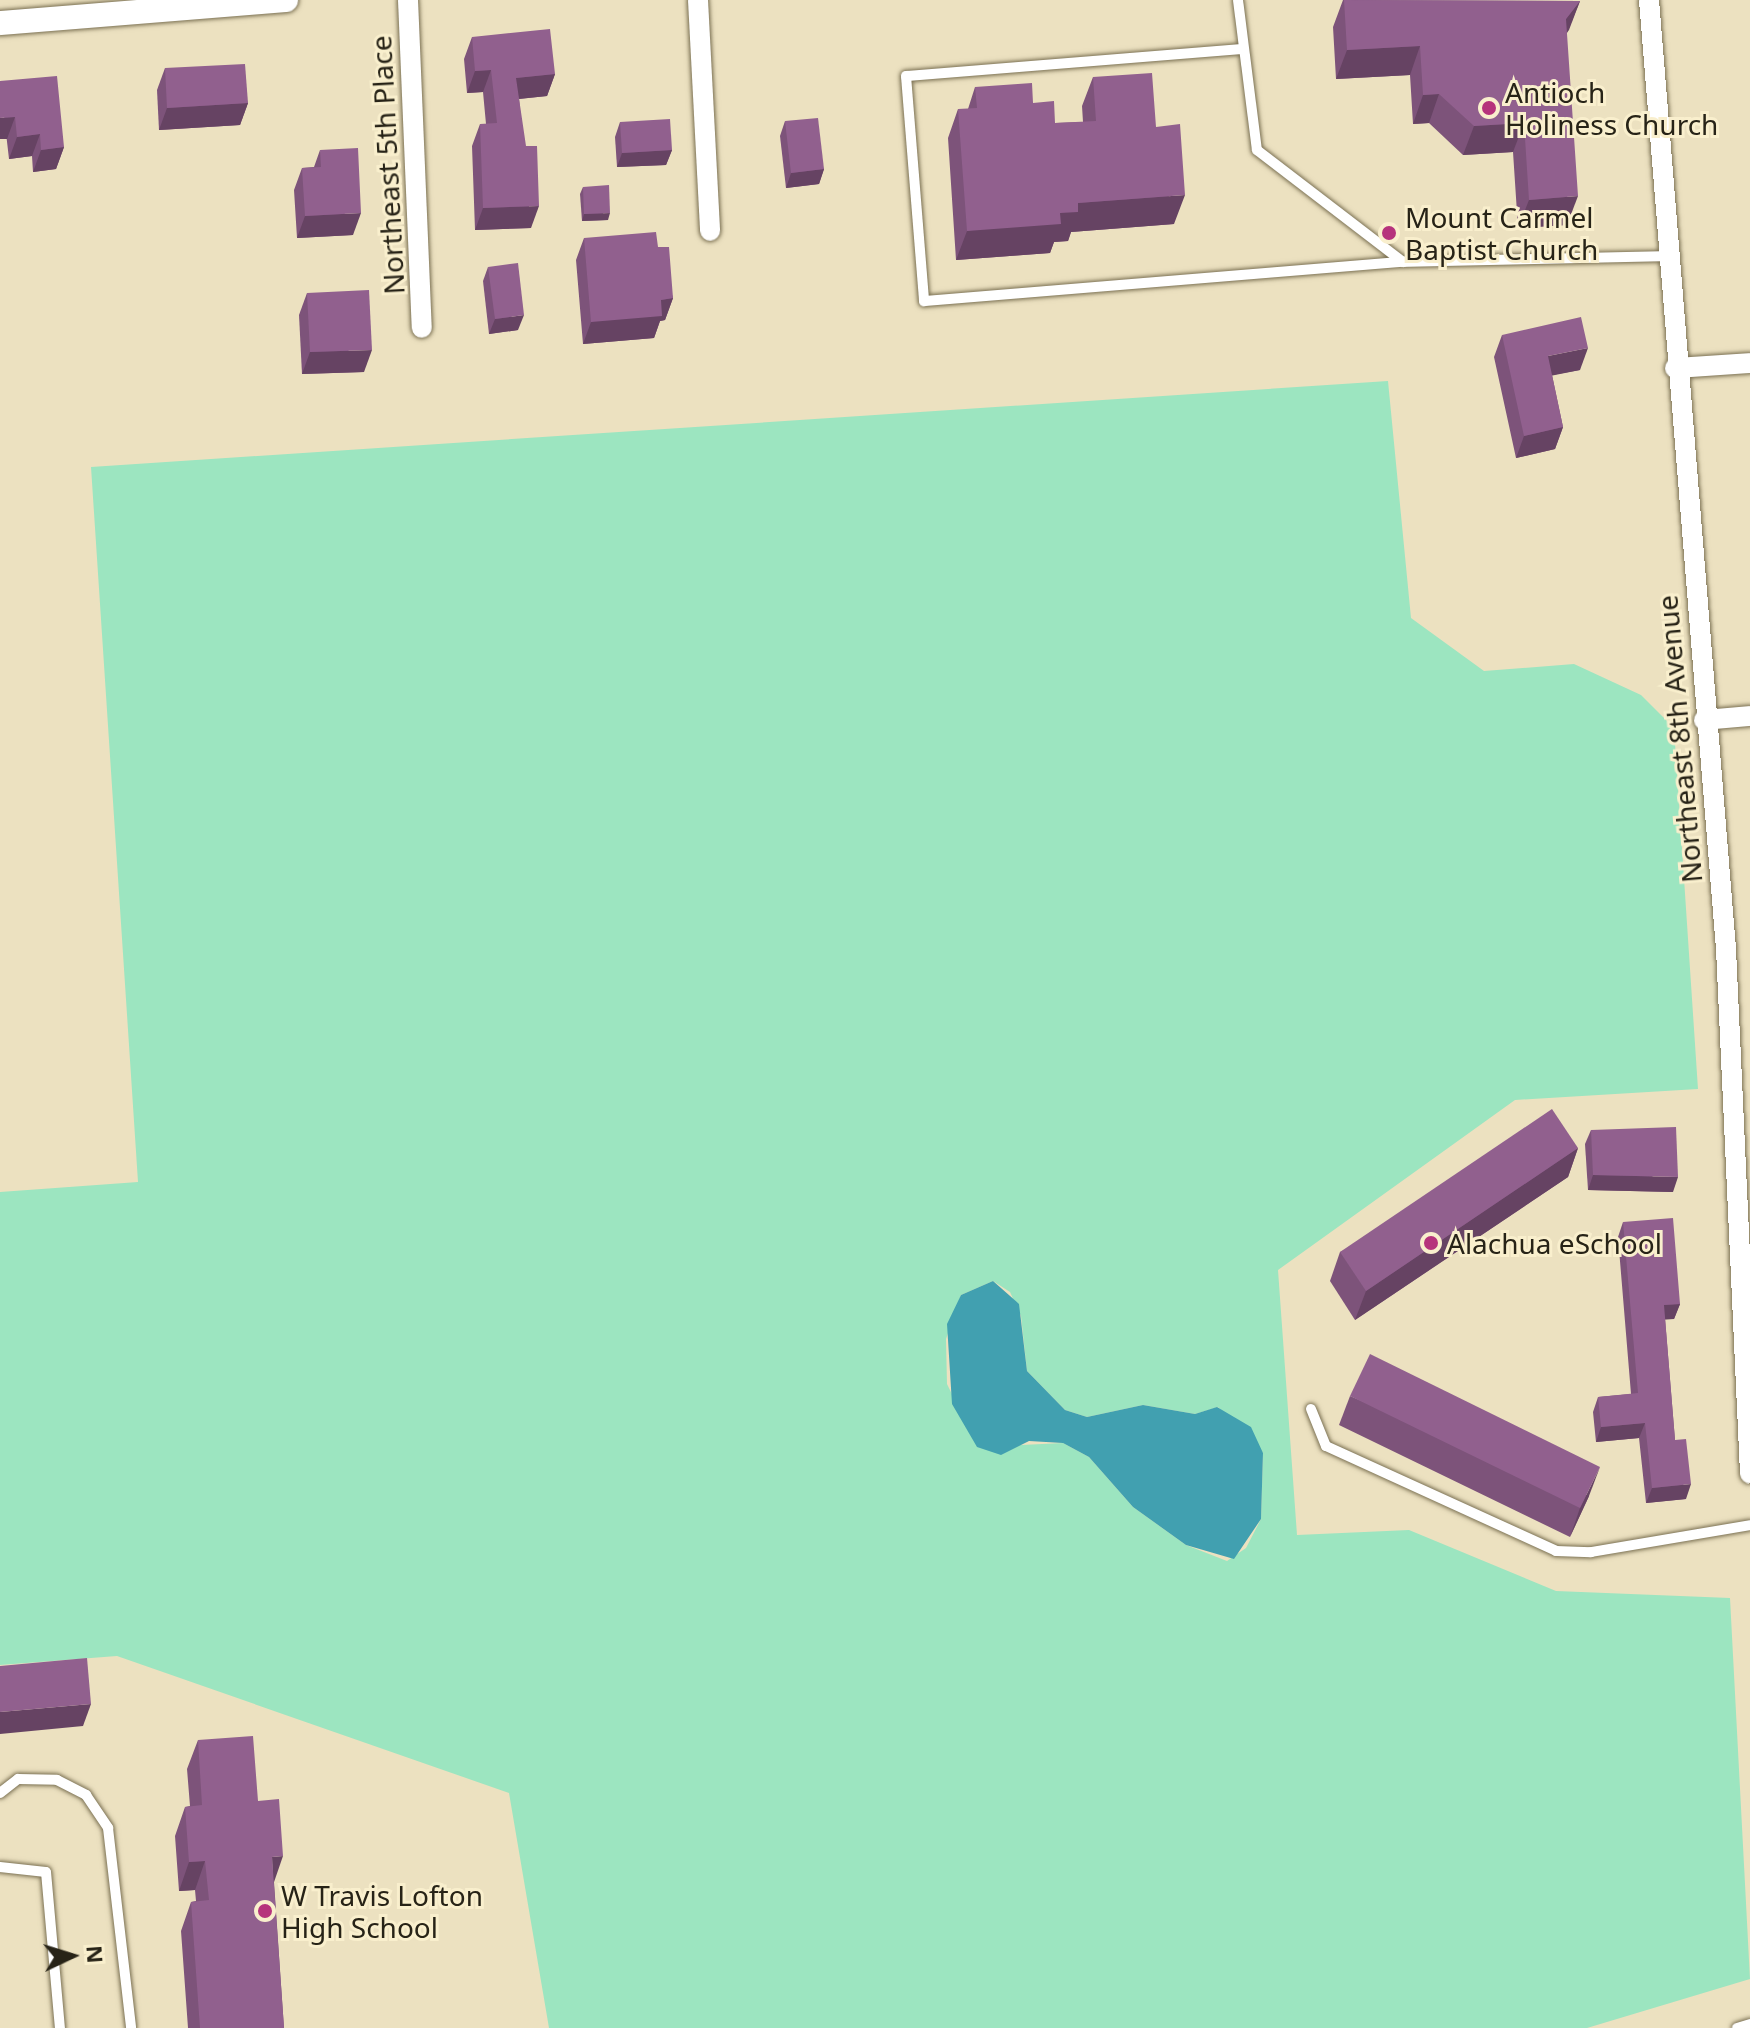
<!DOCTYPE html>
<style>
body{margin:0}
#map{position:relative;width:1750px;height:2028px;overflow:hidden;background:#ece1c0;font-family:"Noto Sans",sans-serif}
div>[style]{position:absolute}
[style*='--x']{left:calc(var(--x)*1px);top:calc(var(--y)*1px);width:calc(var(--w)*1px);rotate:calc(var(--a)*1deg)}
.green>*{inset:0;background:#9ce5c0}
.water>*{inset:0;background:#41a0b0}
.roads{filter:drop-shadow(0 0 2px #7b7153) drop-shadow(0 0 2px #7b7153)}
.service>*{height:10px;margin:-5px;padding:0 5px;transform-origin:5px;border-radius:5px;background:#fff}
.minor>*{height:20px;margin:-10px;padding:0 10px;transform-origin:10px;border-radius:10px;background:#fff}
.tertiary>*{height:24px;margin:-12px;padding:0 12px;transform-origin:12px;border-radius:12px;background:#fff}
.wall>*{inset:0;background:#7d537a}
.shaded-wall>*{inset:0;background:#664363}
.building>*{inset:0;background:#91608e}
.dots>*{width:22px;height:22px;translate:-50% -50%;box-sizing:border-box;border:4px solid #f9efcd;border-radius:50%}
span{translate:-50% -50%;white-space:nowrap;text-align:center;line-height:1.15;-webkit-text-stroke:6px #f9efcd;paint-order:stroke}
.poi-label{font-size:28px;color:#272317}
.left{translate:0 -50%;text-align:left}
.street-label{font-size:28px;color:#272317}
.north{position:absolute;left:32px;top:1916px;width:80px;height:80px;-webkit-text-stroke:6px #f9efcd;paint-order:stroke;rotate:86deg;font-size:22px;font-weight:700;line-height:32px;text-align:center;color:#272317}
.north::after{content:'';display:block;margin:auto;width:28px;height:36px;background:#272317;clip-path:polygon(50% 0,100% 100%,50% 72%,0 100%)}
</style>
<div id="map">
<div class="green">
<i style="clip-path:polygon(evenodd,1388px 381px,1411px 618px,1484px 671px,1574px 664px,1641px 695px,1674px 728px,1698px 1089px,1515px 1100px,1278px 1270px,1297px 1535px,1409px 1530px,1556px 1591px,1730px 1598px,1750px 1979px,1587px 2028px,549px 2028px,509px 1793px,117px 1656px,0 1665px,0 1192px,138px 1182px,91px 467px,1388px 381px,993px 1281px,1010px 1292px,1021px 1316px,1027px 1371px,1065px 1410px,1087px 1417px,1143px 1405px,1195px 1414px,1218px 1407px,1263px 1453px,1261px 1519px,1246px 1548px,1227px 1561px,1186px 1545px,1133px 1507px,1089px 1457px,1063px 1443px,978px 1447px,947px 1384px,946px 1339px,961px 1295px,993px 1281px)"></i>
</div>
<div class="water">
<i style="clip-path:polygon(993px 1281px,1019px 1304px,1027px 1371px,1065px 1410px,1087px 1417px,1143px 1405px,1195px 1414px,1217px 1407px,1251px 1427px,1263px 1453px,1261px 1519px,1234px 1559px,1186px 1545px,1133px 1507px,1089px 1457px,1063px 1443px,1029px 1441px,1001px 1455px,977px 1447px,952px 1404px,947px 1324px,961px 1295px)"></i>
</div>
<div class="roads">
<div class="service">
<i style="--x:1238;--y:0;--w:151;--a:82.8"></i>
<i style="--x:1257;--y:150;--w:184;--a:37.5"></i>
<i style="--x:1403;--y:262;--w:264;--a:-1.3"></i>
<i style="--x:1243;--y:49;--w:338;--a:175.4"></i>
<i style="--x:906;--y:76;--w:226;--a:85.4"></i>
<i style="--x:924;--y:301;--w:481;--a:-4.7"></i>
<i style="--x:1311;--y:1409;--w:40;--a:68"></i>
<i style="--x:1326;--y:1446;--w:253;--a:24.5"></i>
<i style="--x:1556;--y:1551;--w:35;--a:2"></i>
<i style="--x:1591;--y:1552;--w:161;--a:-9.6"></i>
<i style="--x:0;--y:1793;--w:23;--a:-38"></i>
<i style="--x:18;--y:1779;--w:39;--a:1"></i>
<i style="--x:57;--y:1780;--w:33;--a:27"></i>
<i style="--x:86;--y:1795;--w:40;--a:56"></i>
<i style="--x:108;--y:1828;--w:201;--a:83.4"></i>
<i style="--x:0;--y:1867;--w:46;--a:6.2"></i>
<i style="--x:46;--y:1872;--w:157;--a:84.9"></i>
<i style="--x:1737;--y:2028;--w:14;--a:-17"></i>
</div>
<div class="minor">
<i style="--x:408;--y:0;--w:328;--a:87.6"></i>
<i style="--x:698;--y:0;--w:231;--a:87"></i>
<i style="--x:1649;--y:0;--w:952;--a:85.36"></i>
<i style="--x:1726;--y:949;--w:525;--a:87.38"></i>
<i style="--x:1675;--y:368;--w:75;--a:-3.8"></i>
<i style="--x:1704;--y:720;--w:46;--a:-5"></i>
</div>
<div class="tertiary">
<i style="--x:0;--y:23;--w:287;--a:-4.6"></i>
</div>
</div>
<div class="wall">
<i style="clip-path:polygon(1343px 0,1580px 1px,1567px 33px,1567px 225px,1518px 228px,1513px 152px,1463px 155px,1429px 123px,1413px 124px,1410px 75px,1336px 79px,1333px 27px)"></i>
<i style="clip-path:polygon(472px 37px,555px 74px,547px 96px,519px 99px,531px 228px,475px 230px,472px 146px,480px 124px,486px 124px,483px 92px,467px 93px,464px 59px)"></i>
<i style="clip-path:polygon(165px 68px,248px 103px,240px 125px,159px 130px,157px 90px)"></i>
<i style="clip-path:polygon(1093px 77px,1156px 127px,1174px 224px,1071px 232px,1068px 241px,1054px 242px,1050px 253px,956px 260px,948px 138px,958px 109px,968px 109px,975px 87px,1033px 103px,1055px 123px,1083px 122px,1082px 106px)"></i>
<i style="clip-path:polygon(0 81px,64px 147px,56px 169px,33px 172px,32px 156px,9px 159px)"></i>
<i style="clip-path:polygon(785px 121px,824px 169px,819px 184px,786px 188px,780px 136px)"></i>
<i style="clip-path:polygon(620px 122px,672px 150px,666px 165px,617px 167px,615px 137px)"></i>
<i style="clip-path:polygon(320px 150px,353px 235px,297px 238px,294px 190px,302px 168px,314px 167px)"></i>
<i style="clip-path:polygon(583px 187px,608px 220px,582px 221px,580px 194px)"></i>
<i style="clip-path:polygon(584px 238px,658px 247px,673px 298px,665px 320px,660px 321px,654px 338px,583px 344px,576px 260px)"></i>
<i style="clip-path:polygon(488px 267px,518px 330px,489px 334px,483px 281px)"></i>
<i style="clip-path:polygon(307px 293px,364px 372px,302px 374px,299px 315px)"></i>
<i style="clip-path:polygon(1502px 335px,1580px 370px,1552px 375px,1563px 427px,1555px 449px,1516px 458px,1494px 357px)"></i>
<i style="clip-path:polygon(1591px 1130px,1673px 1192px,1588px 1190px,1585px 1144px)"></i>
<i style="clip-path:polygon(1578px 1148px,1568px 1177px,1355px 1320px,1330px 1281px,1340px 1252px)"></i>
<i style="clip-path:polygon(1623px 1222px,1680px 1304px,1674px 1319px,1665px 1319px,1675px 1440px,1686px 1499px,1646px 1503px,1639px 1438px,1596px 1442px,1593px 1412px,1598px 1397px,1631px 1394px,1618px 1237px)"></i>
<i style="clip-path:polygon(1350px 1396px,1589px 1496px,1570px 1537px,1339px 1425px)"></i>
<i style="clip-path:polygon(198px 1740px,258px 1801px,274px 1882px,284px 2028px,188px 2028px,181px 1931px,191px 1902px,196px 1901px,195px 1890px,179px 1891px,175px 1836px,185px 1807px,190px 1806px,187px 1769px)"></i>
</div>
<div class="shaded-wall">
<i style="clip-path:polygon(1580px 1px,1569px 30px,1555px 48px,1566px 19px)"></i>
<i style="clip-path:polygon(1420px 46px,1410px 75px,1336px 79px,1347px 50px)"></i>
<i style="clip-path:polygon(491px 70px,483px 92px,467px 93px,475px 71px)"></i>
<i style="clip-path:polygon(555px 74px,547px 96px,508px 100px,516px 78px)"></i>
<i style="clip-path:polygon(1439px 94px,1429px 123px,1413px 124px,1423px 95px)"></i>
<i style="clip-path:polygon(248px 103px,240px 125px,159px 130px,167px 108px)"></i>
<i style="clip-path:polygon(15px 117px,7px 139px,0 139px,0 118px)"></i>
<i style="clip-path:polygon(1524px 123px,1513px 152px,1463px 155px,1474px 126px)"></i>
<i style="clip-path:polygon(40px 134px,32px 156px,9px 159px,17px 137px)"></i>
<i style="clip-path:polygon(64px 147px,56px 169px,33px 172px,41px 150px)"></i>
<i style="clip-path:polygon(672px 150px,666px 165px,617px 167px,622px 153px)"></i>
<i style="clip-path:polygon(824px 169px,819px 184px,786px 188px,791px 173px)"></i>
<i style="clip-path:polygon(1185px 195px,1174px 224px,1071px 232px,1068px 241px,1054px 242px,1050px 253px,956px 260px,967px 231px,1060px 213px,1078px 203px)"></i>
<i style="clip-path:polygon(1578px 196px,1567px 225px,1518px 228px,1529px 200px)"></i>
<i style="clip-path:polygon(539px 206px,531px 228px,475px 230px,483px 208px)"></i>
<i style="clip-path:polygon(361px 213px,353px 235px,297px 238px,305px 216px)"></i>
<i style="clip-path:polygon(610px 213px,608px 220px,582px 221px,584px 214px)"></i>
<i style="clip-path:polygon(673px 298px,665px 320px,660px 321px,654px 338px,583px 344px,591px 322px,661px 300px)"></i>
<i style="clip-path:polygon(524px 315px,518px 330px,489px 334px,495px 319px)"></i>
<i style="clip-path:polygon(1588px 348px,1580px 370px,1540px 378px,1548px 356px)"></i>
<i style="clip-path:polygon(372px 350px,364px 372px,302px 374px,310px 352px)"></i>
<i style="clip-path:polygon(1563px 427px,1555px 449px,1516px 458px,1524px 436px)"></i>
<i style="clip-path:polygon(1578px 1148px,1568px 1177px,1355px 1320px,1366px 1291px)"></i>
<i style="clip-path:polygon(1593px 1175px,1678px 1177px,1673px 1192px,1588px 1190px)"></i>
<i style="clip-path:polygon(1680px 1304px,1674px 1319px,1659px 1320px,1664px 1305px)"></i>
<i style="clip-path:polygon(1645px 1423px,1639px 1438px,1596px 1442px,1601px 1427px)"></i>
<i style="clip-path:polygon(1600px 1467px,1589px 1496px,1570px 1537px,1580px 1508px)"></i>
<i style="clip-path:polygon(1691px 1484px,1686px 1499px,1646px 1503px,1652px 1488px)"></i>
<i style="clip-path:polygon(91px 1704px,83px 1726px,0 1734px,0 1712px)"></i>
<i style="clip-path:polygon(283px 1856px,273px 1885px,272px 1857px)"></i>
<i style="clip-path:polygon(205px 1861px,195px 1890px,179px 1891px,189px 1862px)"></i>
</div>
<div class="building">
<i style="clip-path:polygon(1344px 0,1580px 1px,1566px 19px,1578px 196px,1529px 200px,1524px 123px,1474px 126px,1439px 94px,1423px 95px,1420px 46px,1347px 50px)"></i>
<i style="clip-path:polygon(550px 29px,555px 74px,516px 78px,526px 146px,537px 146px,539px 206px,483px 208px,480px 124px,497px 123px,491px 70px,475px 71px,472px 37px)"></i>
<i style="clip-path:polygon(245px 64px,248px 103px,167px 108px,165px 68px)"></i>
<i style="clip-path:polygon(1152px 73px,1156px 127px,1180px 124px,1185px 195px,1078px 203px,1078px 212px,1060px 213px,1061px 224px,967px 231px,958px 109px,977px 108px,975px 87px,1032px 83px,1033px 103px,1054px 101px,1055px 123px,1096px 121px,1093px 77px)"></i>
<i style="clip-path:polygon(57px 76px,64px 147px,41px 150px,40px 134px,17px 137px,15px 117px,0 118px,0 81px)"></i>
<i style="clip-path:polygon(818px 118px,824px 169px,791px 173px,785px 121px)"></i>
<i style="clip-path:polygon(670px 119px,672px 150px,622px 153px,620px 122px)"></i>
<i style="clip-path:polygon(358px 148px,361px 213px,305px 216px,302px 168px,321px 167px,320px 150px)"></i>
<i style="clip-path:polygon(609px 185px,610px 213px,584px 214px,583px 187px)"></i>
<i style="clip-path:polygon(656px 232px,658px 247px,669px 247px,673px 298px,661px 300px,662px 316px,591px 322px,584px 238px)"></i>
<i style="clip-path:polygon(518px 263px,524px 315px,495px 319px,488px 267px)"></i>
<i style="clip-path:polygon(369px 290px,372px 350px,310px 352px,307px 293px)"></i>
<i style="clip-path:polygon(1581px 317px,1588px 348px,1548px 356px,1563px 427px,1524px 436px,1502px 335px)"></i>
<i style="clip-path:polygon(1552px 1109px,1578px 1148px,1366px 1291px,1340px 1252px)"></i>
<i style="clip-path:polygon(1676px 1127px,1678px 1177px,1593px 1175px,1591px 1130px)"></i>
<i style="clip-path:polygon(1673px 1218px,1680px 1304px,1664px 1305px,1675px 1440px,1686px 1439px,1691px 1484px,1652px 1488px,1645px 1423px,1601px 1427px,1598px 1397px,1638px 1393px,1623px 1222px)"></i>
<i style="clip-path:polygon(1370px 1354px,1600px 1467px,1580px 1508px,1350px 1396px)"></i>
<i style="clip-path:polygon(87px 1658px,91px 1704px,0 1712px,0 1666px)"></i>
<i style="clip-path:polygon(253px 1736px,258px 1801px,279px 1799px,283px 1856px,272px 1857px,284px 2028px,200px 2028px,191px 1902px,209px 1900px,205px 1861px,189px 1862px,185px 1807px,202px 1805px,198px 1740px)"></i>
</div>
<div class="dots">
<i style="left:1489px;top:108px;background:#b6337c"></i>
<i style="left:1389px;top:233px;background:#b6337c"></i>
<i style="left:1431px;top:1243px;background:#b6337c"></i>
<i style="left:265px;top:1911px;background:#b6337c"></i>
</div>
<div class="poi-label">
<span class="left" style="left:1505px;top:108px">Antioch<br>Holiness Church</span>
<span class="left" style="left:1405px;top:233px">Mount Carmel<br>Baptist Church</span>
<span class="left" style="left:1447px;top:1243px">Alachua eSchool</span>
<span class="left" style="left:281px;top:1911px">W Travis Lofton<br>High School</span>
</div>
<div class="street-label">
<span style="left:387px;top:165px;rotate:-93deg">Northeast 5th Place</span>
<span style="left:1679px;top:739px;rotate:-95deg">Northeast 8th Avenue</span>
</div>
<div class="north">N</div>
</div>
